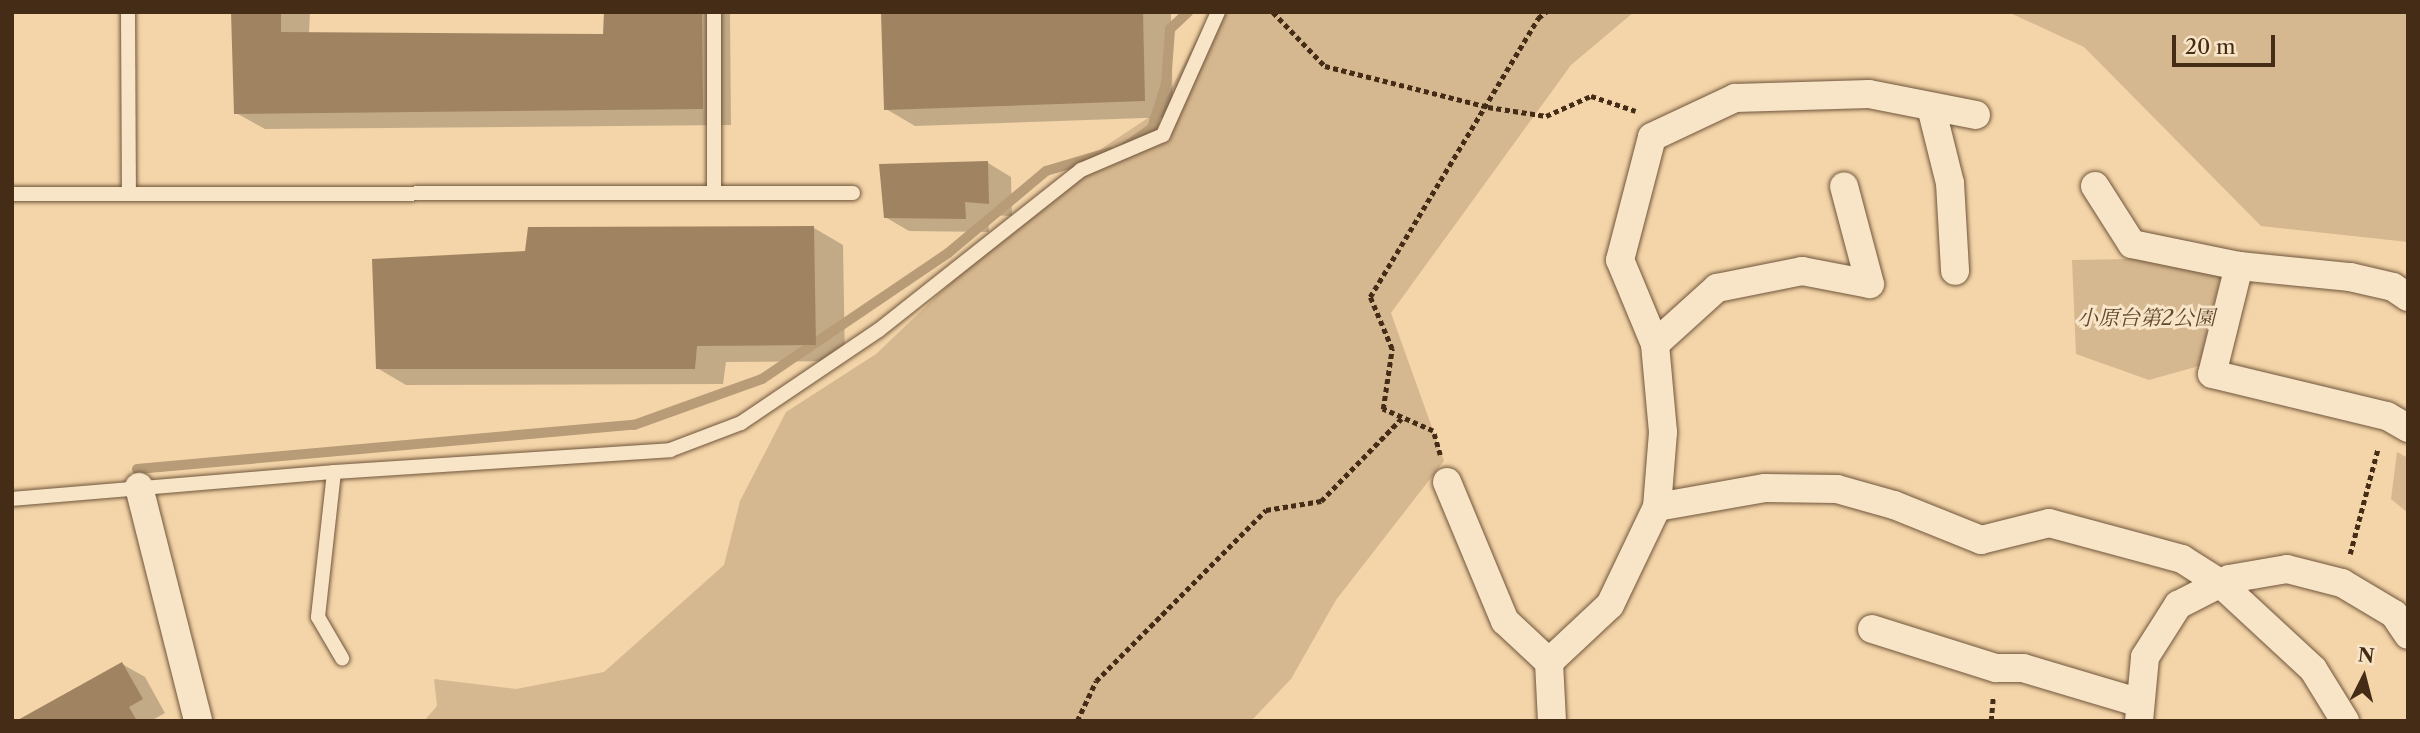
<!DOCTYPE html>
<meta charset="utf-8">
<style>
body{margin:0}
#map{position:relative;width:2420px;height:733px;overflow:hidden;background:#f4d5a9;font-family:"Libre Caslon Text","Noto Serif JP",serif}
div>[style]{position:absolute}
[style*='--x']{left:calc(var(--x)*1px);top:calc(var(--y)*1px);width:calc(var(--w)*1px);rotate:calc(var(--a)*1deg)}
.green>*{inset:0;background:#d6b890}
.shadow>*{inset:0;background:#0003}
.stream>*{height:10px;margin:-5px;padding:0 5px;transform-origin:5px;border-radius:5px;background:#b89c77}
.building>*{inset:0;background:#a08462}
.path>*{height:4.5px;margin-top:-2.25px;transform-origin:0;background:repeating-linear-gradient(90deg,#442c16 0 5px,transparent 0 8.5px)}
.roads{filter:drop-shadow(0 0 2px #70563b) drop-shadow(0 0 2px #70563b)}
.lane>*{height:14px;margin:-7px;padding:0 7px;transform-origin:7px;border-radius:7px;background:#f8e4c7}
.street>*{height:28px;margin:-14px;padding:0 14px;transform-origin:14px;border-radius:14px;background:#f8e4c7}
span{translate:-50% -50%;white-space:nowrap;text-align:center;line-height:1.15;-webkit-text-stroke:6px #f8e4c7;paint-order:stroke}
.park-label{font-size:21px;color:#61482e;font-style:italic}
.frame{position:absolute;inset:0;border:14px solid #442c16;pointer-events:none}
.north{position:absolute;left:2329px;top:642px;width:70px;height:70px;-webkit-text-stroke:5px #f8e4c7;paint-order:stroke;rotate:6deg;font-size:19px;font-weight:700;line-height:28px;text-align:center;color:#442c16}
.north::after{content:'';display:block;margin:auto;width:24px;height:32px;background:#442c16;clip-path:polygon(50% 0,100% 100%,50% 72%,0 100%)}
.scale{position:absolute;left:2172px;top:35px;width:103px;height:32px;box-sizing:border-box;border:4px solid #442c16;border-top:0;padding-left:9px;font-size:21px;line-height:24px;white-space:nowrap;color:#442c16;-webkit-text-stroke:5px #f8e4c7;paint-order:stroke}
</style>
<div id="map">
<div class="green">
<i style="clip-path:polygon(1211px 12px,1634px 12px,1571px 65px,1391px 313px,1444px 461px,1336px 600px,1291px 679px,1251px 721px,424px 721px,437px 706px,434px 679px,516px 689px,604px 672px,724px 565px,740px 501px,786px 412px,876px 354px,1068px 171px,1160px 110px)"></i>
<i style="clip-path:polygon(2008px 12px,2408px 12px,2408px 242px,2261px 226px,2084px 47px)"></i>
<i style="clip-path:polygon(2130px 259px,2222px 271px,2199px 366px,2149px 380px,2076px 354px,2072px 260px)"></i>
<i style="clip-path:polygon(2397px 452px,2408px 458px,2408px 513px,2391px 499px)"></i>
</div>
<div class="shadow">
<i style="clip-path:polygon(233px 12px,310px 12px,309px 34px,605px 36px,606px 12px,730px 12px,731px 125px,265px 129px,236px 113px)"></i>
<i style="clip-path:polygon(883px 12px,1171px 12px,1173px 117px,915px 126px,886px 109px)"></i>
<i style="clip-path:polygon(988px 163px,1011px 177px,1012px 216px,988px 215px,989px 232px,909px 231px,885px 217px)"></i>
<i style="clip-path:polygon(814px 228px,843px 245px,845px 361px,726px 362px,723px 384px,406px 385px,377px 368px,526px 252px)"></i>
<i style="clip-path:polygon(122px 664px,145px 677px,165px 713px,151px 721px,20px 721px)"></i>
</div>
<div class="stream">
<i style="--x:1125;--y:147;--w:33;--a:-35"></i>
<i style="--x:1152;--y:128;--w:46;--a:-72.3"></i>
<i style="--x:1166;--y:84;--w:55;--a:-85.8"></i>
<i style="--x:1170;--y:29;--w:25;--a:-43"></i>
<i style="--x:137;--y:469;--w:499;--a:-5.1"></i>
<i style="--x:634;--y:425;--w:136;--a:-19.8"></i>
<i style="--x:762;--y:379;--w:225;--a:-34.1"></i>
<i style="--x:948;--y:253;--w:128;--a:-39.9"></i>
<i style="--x:1046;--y:171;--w:67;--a:-16.5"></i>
</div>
<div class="building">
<i style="clip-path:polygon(231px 12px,281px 12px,281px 32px,603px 34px,604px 12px,702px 12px,703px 109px,234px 114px)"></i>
<i style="clip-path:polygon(881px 12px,1143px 12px,1145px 101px,884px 110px)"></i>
<i style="clip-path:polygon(988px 161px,989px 204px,965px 202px,966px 219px,884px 218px,879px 164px)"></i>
<i style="clip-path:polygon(814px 226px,816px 345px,697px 346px,695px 369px,376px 369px,372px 259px,525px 251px,528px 227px)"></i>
<i style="clip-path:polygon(122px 662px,143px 699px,129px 707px,137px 721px,16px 721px)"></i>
</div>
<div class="path">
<i style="--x:1273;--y:12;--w:75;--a:46.1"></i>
<i style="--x:1325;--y:66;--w:168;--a:14.1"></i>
<i style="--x:1488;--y:107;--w:59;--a:8.8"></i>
<i style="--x:1546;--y:116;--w:49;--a:-24"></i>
<i style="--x:1591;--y:96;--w:47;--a:18.4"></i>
<i style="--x:1440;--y:455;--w:25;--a:-106"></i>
<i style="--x:1433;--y:431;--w:55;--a:-156.3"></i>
<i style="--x:1383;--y:409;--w:61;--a:-81.5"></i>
<i style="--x:1392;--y:349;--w:56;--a:-112.9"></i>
<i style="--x:1370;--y:297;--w:326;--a:-58.9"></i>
<i style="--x:1538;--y:18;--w:10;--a:-37"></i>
<i style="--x:2350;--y:554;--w:110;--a:-75.2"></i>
<i style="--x:1077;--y:721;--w:44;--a:-64.6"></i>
<i style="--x:1096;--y:681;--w:241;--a:-45.2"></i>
<i style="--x:1266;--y:510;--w:56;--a:-9.3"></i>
<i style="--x:1321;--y:501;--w:115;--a:-45.7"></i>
<i style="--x:1991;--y:721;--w:24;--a:-85"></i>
</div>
<div class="roads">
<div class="lane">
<i style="--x:128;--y:12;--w:181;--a:89.7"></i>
<i style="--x:714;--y:12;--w:181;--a:90"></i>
<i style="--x:12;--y:194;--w:841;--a:-0.07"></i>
<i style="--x:334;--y:472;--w:146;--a:96.3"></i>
<i style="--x:318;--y:617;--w:48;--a:59.7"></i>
<i style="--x:12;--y:499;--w:323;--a:-4.8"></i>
<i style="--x:334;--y:472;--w:337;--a:-3.7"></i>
<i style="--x:670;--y:450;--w:76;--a:-20.8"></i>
<i style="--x:741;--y:423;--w:166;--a:-34"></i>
<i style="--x:879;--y:330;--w:258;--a:-38.4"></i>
<i style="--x:1081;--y:170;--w:89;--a:-23.1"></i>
<i style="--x:1163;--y:135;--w:135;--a:-65.9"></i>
</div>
<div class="street">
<i style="--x:1931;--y:107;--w:78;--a:76"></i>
<i style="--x:1950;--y:183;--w:88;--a:86.7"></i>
<i style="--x:2095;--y:186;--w:69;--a:57.5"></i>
<i style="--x:2132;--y:244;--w:109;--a:11.6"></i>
<i style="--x:2239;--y:266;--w:112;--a:5.7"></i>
<i style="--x:2350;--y:277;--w:44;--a:13.1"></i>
<i style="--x:2393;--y:287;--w:18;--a:34"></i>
<i style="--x:2239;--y:266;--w:111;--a:104"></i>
<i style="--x:2212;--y:374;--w:180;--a:13.5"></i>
<i style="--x:2387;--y:416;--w:24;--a:30"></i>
<i style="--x:1655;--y:344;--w:84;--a:-42.1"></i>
<i style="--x:1717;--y:288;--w:87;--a:-11.3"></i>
<i style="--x:1802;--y:271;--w:69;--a:10.8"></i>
<i style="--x:1870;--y:284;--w:101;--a:-104.9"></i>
<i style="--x:1447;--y:482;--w:151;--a:67.4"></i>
<i style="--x:1505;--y:621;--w:60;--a:43"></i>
<i style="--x:1549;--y:662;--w:59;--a:87.1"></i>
<i style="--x:139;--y:487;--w:241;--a:75.8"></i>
<i style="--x:1657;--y:507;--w:110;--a:-10"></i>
<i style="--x:1765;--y:488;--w:72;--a:0.8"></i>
<i style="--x:1837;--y:489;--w:59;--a:15.7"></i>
<i style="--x:1894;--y:505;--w:94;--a:21.9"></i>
<i style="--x:1981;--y:540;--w:70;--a:-14"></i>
<i style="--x:2049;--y:523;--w:138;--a:15.1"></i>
<i style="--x:2182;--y:559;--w:45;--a:32.3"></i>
<i style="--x:2220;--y:583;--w:127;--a:42.8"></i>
<i style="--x:2313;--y:669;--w:61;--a:58.4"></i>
<i style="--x:1872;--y:629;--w:130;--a:17.5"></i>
<i style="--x:1996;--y:668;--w:27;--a:0"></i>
<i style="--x:2023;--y:668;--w:119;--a:16.6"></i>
<i style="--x:1549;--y:662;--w:83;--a:-43.1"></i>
<i style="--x:1610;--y:605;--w:109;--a:-64.4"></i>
<i style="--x:1657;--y:507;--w:75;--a:-85.4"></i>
<i style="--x:1663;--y:432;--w:88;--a:-95.2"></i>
<i style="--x:1655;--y:344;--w:91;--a:-112.6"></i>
<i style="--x:1620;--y:260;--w:127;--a:-75.4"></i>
<i style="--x:1652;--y:137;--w:92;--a:-25.2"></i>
<i style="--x:1735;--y:98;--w:134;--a:-1.7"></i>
<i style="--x:1869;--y:94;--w:109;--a:11.1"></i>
<i style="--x:2139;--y:721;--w:64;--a:-84.6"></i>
<i style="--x:2145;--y:657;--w:62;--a:-57.6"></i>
<i style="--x:2178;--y:605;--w:57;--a:-27"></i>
<i style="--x:2229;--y:579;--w:59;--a:-9.8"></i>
<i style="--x:2287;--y:569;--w:57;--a:14.3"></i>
<i style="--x:2342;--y:583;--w:61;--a:30.8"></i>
<i style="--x:2394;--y:614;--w:25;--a:56"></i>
</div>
</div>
<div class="park-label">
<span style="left:2146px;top:318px">小原台第2公園</span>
</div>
<div class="frame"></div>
<div class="north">N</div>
<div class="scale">20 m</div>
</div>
